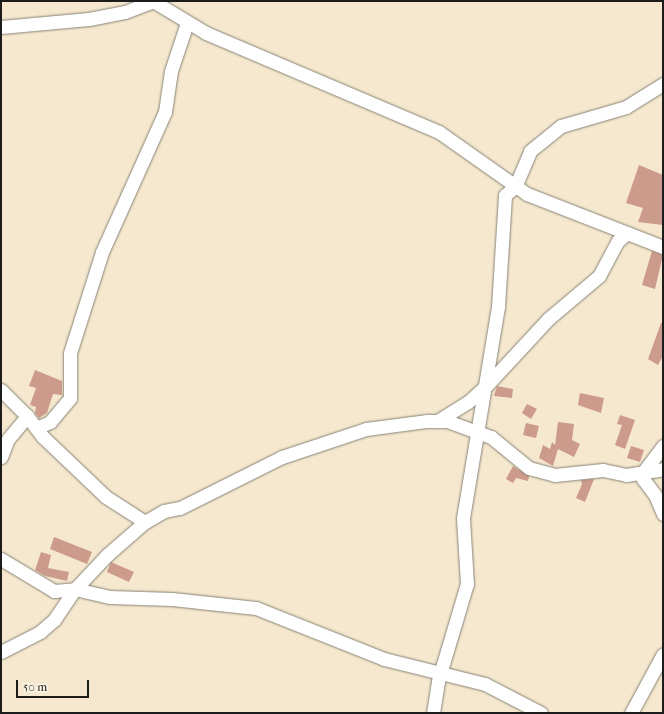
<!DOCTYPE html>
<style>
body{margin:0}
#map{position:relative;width:664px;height:714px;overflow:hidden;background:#f5e8cf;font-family:"IM FELL French Canon",serif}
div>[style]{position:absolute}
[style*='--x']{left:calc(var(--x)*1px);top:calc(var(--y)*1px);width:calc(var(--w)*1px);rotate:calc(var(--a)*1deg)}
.building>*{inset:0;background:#cd9b8c}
.roads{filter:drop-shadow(0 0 1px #888276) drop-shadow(0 0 1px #888276)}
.minor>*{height:13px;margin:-6.5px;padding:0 6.5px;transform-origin:6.5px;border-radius:6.5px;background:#fff}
span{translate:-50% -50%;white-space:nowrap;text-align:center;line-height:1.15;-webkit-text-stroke:3px #fcf5e5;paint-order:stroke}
.frame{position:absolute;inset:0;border:2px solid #1c1c1c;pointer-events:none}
.scale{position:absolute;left:16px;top:680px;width:73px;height:18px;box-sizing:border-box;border:2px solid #1c1c1c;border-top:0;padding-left:5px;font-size:12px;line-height:14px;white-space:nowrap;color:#1c1c1c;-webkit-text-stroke:3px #fcf5e5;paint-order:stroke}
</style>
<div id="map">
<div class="building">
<i style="clip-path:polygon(639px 165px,663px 175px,663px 225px,638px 222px,643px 208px,626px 203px)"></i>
<i style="clip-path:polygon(652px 251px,663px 255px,655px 289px,642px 285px)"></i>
<i style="clip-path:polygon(661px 323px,663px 323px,663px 356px,658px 365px,648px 359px)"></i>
<i style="clip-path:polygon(35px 370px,62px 381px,62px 395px,53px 394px,47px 413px,39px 418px,35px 413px,36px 407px,30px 405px,36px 388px,29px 386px)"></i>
<i style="clip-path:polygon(497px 386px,513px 389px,512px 398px,494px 396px)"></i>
<i style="clip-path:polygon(580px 393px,604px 398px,601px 413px,578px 405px)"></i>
<i style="clip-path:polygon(527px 404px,537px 409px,531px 419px,522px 413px)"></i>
<i style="clip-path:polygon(620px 415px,635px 420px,625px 449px,615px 445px,622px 425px,617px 424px)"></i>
<i style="clip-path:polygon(558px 422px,574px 424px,572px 440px,580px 444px,574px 457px,558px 449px,553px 466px,539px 458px,543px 445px,550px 449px,552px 442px,555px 445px)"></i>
<i style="clip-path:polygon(526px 423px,539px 426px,536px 438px,523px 435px)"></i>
<i style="clip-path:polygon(631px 446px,644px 450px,640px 462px,627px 458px)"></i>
<i style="clip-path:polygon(513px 466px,529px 476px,528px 481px,516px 478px,513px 483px,506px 479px)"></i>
<i style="clip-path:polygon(594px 479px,585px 502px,576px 498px,582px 484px,581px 480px)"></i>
<i style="clip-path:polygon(54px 537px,92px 552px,87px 564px,50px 549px)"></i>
<i style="clip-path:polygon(41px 552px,51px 555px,48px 568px,69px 572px,67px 581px,45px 576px,35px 570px)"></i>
<i style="clip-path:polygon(111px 562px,134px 572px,129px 582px,107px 572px)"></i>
</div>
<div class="roads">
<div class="minor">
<i style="--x:153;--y:1;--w:62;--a:31.1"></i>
<i style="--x:206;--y:33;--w:253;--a:23"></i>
<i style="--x:439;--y:132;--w:108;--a:35.2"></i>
<i style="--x:527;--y:194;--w:146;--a:21.3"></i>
<i style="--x:1;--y:27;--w:88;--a:-5.2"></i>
<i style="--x:89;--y:19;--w:37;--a:-11"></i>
<i style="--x:125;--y:12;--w:31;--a:-21"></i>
<i style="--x:1;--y:390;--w:37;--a:45"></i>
<i style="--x:439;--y:420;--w:34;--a:-32"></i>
<i style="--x:468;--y:402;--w:24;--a:-42"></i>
<i style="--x:486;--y:386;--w:91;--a:-47.2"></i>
<i style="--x:548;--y:319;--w:67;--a:-40.1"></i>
<i style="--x:599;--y:276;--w:40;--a:-62"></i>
<i style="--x:618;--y:241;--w:12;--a:-42"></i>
<i style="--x:36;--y:428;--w:15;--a:-23"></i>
<i style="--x:50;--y:422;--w:31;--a:-50"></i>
<i style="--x:70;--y:398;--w:45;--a:-90"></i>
<i style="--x:70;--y:353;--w:106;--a:-72.4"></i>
<i style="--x:102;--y:252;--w:154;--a:-65.8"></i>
<i style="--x:165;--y:112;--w:41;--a:-81.7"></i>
<i style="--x:171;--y:71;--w:51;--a:-71.6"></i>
<i style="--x:663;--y:446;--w:31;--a:127"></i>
<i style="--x:644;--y:471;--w:8;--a:97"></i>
<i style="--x:643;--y:479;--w:20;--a:53"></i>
<i style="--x:655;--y:495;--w:21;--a:67"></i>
<i style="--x:1;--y:457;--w:19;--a:-69"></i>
<i style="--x:8;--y:439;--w:30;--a:-50"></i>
<i style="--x:27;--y:416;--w:26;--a:53"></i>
<i style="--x:43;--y:437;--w:87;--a:43.6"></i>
<i style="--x:106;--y:497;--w:46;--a:32.7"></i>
<i style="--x:1;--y:559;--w:62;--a:31.1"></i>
<i style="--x:54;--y:591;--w:21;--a:-5"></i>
<i style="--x:75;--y:589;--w:36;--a:13"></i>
<i style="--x:110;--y:597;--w:62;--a:1.8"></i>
<i style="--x:172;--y:599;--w:84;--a:6.1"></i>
<i style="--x:256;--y:608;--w:138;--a:21.7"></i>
<i style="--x:384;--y:659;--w:104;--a:13.9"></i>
<i style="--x:485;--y:684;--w:63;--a:27.4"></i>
<i style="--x:1;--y:652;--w:44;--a:-27.1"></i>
<i style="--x:40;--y:632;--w:18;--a:-41"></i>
<i style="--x:54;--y:620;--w:37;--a:-56"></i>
<i style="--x:75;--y:589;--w:47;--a:-46.7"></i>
<i style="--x:107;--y:555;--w:50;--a:-41"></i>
<i style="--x:145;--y:522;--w:22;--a:-30"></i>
<i style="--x:164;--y:511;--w:16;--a:-11"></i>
<i style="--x:180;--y:508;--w:114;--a:-26.6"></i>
<i style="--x:282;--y:457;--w:89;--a:-18.4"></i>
<i style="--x:366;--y:429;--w:62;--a:-7.5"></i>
<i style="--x:427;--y:421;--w:20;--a:0"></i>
<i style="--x:447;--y:421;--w:47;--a:20"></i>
<i style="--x:491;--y:437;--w:49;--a:39.2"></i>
<i style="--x:529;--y:468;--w:27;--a:15"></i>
<i style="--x:555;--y:475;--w:48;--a:-5.9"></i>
<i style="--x:603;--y:470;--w:24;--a:12"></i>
<i style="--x:626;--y:475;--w:37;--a:-9"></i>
<i style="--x:433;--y:713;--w:32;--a:-81"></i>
<i style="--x:438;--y:681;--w:101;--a:-73.4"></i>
<i style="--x:467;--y:584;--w:66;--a:-93.5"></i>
<i style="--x:463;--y:518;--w:214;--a:-80.6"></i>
<i style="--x:498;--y:307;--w:112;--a:-86.4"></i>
<i style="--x:505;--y:195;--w:13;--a:-39"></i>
<i style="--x:515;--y:187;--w:39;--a:-67"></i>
<i style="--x:530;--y:151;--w:40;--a:-39"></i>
<i style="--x:561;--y:126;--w:68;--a:-16.3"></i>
<i style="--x:626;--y:107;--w:44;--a:-31.9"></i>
<i style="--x:631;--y:713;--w:67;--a:-61.5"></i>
</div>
</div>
<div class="frame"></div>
<div class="scale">50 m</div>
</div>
